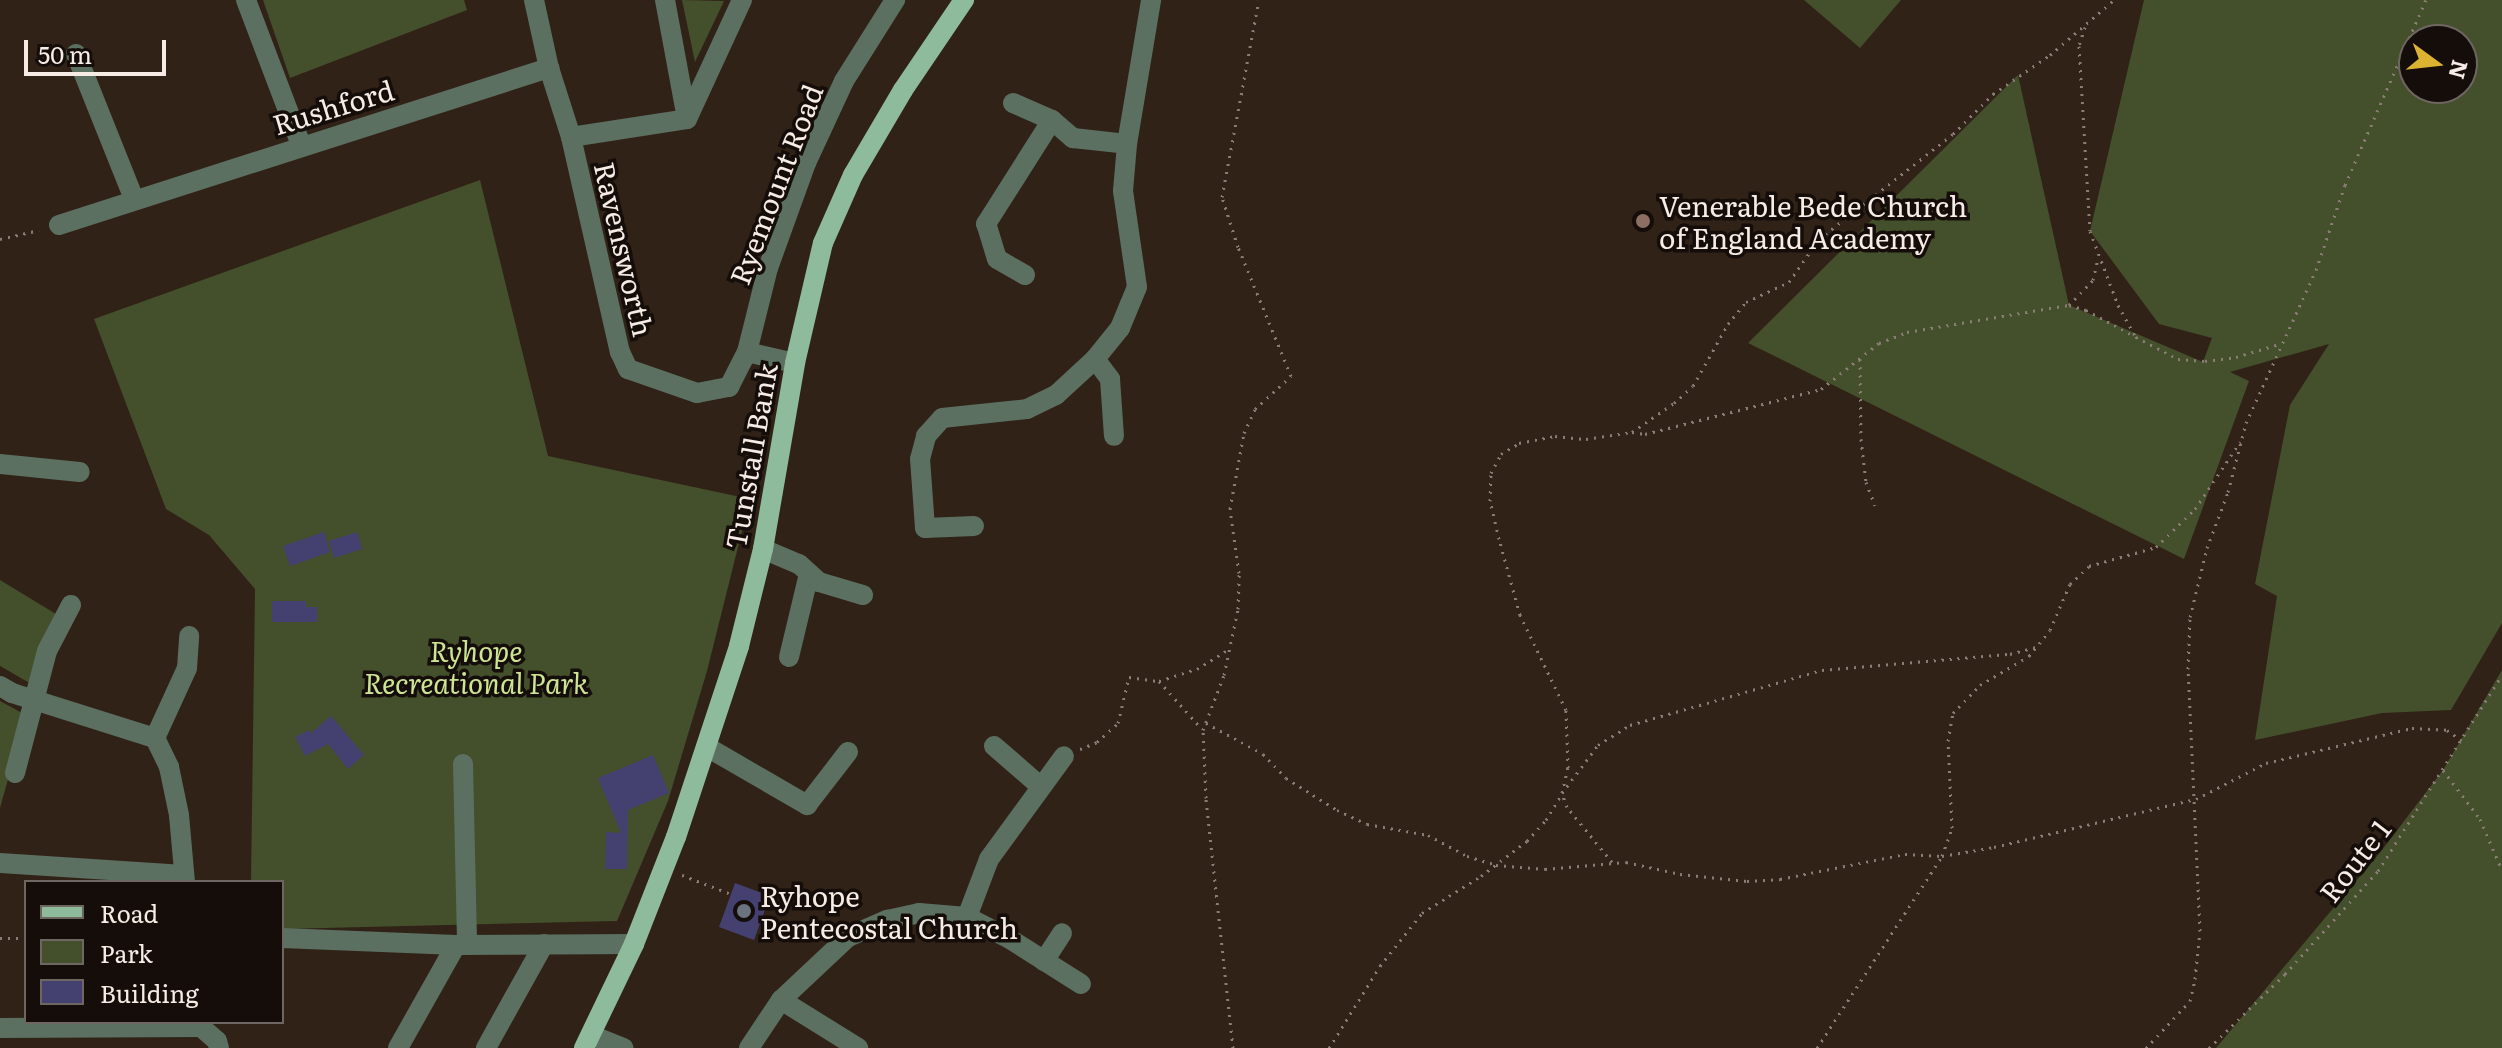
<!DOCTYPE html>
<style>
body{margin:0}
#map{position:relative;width:2502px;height:1048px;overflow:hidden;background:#312218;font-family:Literata,serif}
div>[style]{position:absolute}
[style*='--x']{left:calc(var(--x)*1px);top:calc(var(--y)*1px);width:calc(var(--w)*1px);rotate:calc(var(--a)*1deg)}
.green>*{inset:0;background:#444f2b}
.building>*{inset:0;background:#444170}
.path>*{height:3px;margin-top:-1.5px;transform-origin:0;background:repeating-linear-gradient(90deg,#8a7d75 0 2px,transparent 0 8px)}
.minor>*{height:20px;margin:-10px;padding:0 10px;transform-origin:10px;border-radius:10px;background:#5b7061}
.major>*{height:20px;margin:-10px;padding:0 10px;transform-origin:10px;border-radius:10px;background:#8ebb9c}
.dots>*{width:22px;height:22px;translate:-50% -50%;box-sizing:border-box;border:4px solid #140d09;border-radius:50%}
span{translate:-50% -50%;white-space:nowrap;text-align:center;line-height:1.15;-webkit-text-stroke:7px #140d09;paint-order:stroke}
.street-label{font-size:28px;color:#f6ebe5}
.poi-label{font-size:28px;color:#f6ebe5}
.left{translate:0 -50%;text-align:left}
.park-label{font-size:28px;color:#cce493;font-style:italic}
.legend{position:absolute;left:24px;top:880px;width:260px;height:144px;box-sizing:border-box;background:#140d09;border:2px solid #6e6661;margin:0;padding:10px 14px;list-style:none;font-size:24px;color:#f6ebe5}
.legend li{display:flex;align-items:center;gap:16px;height:40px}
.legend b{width:40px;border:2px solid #6e6661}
.north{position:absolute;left:2398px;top:24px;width:80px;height:80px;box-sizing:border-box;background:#140d09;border:2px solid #6e6661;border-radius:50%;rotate:105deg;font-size:22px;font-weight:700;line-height:32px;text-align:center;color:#f6ebe5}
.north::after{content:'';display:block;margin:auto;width:28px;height:36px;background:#dcb233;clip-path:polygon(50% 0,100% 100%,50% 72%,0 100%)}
.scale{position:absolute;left:24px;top:40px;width:142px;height:36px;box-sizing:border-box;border:4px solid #f6ebe5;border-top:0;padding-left:10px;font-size:24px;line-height:28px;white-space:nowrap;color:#f6ebe5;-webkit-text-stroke:6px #140d09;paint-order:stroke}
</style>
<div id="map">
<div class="green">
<i style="clip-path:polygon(263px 0,464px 0,467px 10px,290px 78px)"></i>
<i style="clip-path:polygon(682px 0,724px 1px,695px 62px)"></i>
<i style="clip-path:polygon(1804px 0,1901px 0,1860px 48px)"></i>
<i style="clip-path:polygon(evenodd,2144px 0,2502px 0,2502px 623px,2451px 710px,2382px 713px,2255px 740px,2277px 596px,2255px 584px,2290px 405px,2329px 344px,2230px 372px,2249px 381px,2184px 559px,1748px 343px,2018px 75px,2069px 305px,2203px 362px,2212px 338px,2159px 324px,2090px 231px,2144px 0,2414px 40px,2462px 40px,2462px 88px,2414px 88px,2414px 40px)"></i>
<i style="clip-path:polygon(480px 180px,548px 456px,750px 499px,707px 671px,668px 801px,617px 921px,282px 929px,282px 882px,251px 882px,255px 589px,209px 535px,166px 509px,94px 319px)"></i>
<i style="clip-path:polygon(0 580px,56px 614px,33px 685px,0 666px)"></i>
<i style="clip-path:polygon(2502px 670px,2502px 1048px,2216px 1048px,2382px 850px,2443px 770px)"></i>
<i style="clip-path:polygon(0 701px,26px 715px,0 808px)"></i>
</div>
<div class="building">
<i style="clip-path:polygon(324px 532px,330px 552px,290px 566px,283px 546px)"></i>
<i style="clip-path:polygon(357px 532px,362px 549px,334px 558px,329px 541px)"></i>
<i style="clip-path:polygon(272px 601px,306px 601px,306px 607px,317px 607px,317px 622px,272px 622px)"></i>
<i style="clip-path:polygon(331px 716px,364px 755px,348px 769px,328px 744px,305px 756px,295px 737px,309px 730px,311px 733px)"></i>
<i style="clip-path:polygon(653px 755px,669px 793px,628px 810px,627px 869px,605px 869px,606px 832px,621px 833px,598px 778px)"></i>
<i style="clip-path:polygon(735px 883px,770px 896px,754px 940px,719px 927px)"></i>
</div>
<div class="path">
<i style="--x:2085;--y:27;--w:20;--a:108"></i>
<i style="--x:2079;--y:46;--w:185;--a:86.6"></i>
<i style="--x:2090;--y:231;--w:79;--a:69.3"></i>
<i style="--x:2118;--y:305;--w:37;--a:61"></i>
<i style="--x:2136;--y:337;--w:47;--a:27.6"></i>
<i style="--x:2178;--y:359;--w:27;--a:4"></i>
<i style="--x:2205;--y:361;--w:31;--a:-7"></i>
<i style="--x:2236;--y:357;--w:45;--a:-16.8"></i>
<i style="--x:0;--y:239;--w:40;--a:-13"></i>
<i style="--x:2069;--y:305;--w:35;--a:-46"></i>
<i style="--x:2093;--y:280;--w:22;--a:-77"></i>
<i style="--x:1860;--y:359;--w:80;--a:89.3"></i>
<i style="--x:1861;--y:439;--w:43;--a:83.4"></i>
<i style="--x:1866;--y:482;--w:25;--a:69"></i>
<i style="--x:1632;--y:432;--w:13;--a:9"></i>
<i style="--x:1645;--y:434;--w:182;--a:-14.3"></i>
<i style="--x:1821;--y:389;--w:74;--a:-38.4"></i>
<i style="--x:1879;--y:343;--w:30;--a:-21"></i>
<i style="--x:1907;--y:332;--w:164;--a:-9.5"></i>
<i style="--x:2069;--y:305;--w:18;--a:16"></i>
<i style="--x:2086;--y:310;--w:57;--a:28.4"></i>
<i style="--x:1159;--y:681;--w:64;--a:48.1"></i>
<i style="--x:1206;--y:723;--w:65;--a:28.5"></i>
<i style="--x:1263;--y:754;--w:33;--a:46"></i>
<i style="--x:1286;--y:778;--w:60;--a:32.1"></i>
<i style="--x:1337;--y:810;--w:33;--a:25"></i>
<i style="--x:1367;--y:824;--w:62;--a:10.2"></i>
<i style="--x:1428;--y:835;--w:44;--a:28.3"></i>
<i style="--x:1467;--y:856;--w:30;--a:17"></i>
<i style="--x:1496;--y:865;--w:49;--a:4.7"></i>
<i style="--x:1545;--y:869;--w:81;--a:-4.9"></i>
<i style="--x:1626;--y:862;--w:55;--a:12.5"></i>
<i style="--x:1680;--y:874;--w:67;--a:6"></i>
<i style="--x:1747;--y:881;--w:33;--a:-3"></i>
<i style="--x:1780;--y:879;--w:127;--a:-11.3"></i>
<i style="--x:1905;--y:854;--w:37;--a:3"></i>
<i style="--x:1942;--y:856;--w:53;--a:-9.8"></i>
<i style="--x:1994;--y:847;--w:208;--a:-13.4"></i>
<i style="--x:2196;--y:799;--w:79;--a:-27.2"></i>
<i style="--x:2266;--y:763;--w:150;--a:-13.5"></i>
<i style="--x:2412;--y:728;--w:35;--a:3"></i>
<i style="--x:2447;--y:730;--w:19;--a:36"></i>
<i style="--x:1080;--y:749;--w:18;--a:-22"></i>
<i style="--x:1097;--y:742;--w:28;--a:-42"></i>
<i style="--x:1118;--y:723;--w:47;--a:-76.6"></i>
<i style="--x:1129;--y:677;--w:30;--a:8"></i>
<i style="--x:1159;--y:681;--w:40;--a:-18"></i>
<i style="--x:1197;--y:669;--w:36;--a:-32"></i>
<i style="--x:2443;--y:770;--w:61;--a:52.9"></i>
<i style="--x:2480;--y:819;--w:56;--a:66.7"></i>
<i style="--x:1612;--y:862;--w:71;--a:-129.3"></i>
<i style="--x:1567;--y:807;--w:15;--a:-110"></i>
<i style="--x:1562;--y:793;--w:60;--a:-53.1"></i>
<i style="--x:1598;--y:745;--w:38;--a:-32"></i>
<i style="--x:1630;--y:725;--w:200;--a:-16"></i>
<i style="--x:1822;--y:670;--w:189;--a:-4.9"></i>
<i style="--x:2010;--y:654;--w:27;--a:-15"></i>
<i style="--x:682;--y:875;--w:53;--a:21.2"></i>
<i style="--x:0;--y:938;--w:26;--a:0"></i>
<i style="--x:1233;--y:1048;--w:251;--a:-96.2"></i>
<i style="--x:1206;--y:798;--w:68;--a:-92.5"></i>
<i style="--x:1203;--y:730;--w:59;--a:-69.1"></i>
<i style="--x:1224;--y:675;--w:67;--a:-78"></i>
<i style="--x:1238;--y:609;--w:36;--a:-88"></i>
<i style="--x:1239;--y:573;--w:65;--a:-98"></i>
<i style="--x:1230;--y:509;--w:77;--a:-79.6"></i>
<i style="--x:1244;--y:433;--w:26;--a:-65"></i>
<i style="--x:1255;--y:409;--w:49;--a:-42.5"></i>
<i style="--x:1291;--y:376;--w:139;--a:-112.3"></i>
<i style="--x:1238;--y:247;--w:52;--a:-107.7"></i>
<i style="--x:1222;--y:197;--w:200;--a:-79.4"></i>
<i style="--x:1329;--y:1048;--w:97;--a:-58.1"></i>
<i style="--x:1380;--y:966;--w:68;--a:-51.6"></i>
<i style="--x:1422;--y:913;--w:70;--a:-32.1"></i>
<i style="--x:1481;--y:876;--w:58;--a:-37.3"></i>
<i style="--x:1527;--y:841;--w:28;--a:-48"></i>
<i style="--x:1546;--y:820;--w:31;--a:-59"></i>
<i style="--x:1562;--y:793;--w:26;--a:-77"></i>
<i style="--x:1568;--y:768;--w:58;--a:-92"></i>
<i style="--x:1566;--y:710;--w:106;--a:-115.8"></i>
<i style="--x:1520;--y:615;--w:79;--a:-105.4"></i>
<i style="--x:1499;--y:539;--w:39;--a:-103"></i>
<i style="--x:1490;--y:501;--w:28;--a:-88"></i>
<i style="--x:1491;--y:473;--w:21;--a:-62"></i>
<i style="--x:1501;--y:454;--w:21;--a:-31"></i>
<i style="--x:1519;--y:443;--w:37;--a:-11"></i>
<i style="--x:1555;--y:436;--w:31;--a:6"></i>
<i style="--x:1586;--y:439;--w:47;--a:-8.7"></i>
<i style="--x:1632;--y:432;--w:51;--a:-34.6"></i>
<i style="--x:1674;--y:403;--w:25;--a:-42"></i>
<i style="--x:1693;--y:386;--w:71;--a:-60.6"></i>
<i style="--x:1728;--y:324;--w:28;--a:-51"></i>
<i style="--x:1746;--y:302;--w:47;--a:-24.9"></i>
<i style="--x:1789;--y:282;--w:52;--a:-55.1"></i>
<i style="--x:1819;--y:239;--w:170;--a:-38.1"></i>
<i style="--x:1953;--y:134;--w:57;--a:-45"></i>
<i style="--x:1993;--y:94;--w:69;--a:-34.4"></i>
<i style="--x:2050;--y:55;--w:84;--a:-40.7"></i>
<i style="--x:1817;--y:1048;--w:229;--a:-56.9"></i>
<i style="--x:1942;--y:856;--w:30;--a:-70"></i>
<i style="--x:1952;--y:828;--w:87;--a:-92.6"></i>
<i style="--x:1948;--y:741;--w:28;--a:-80"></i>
<i style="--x:1953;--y:713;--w:39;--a:-46"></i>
<i style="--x:1980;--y:685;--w:57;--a:-30.6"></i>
<i style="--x:2029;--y:656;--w:33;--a:-51"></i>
<i style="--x:2050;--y:630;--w:50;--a:-66.5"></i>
<i style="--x:2070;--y:584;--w:26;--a:-43"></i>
<i style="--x:2089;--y:566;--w:70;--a:-15.8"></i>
<i style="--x:2156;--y:547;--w:54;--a:-44.3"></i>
<i style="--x:2195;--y:509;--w:81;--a:-56.1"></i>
<i style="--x:2146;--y:1048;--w:64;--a:-46.9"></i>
<i style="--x:2190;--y:1001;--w:23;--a:-77"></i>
<i style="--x:2195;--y:979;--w:48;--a:-84.1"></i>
<i style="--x:2200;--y:931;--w:262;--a:-92.6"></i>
<i style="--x:2188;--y:669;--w:52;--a:-87.8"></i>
<i style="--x:2190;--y:617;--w:71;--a:-76.2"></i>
<i style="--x:2207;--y:548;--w:60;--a:-69.4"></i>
<i style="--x:2228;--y:492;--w:71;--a:-75.4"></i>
<i style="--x:2246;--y:423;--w:168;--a:-65.4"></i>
<i style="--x:2316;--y:270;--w:90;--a:-71.2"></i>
<i style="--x:2345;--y:185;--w:202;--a:-66.4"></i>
<i style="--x:2209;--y:1048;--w:106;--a:-44.2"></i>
<i style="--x:2285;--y:974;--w:139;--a:-47.9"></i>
<i style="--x:2378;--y:871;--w:232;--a:-57.7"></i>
</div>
<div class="minor">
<i style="--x:246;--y:0;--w:155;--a:69.2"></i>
<i style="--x:534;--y:0;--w:70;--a:77.6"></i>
<i style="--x:549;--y:68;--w:72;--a:72.3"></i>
<i style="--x:571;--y:137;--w:221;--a:77.2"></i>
<i style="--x:620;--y:352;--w:19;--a:65"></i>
<i style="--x:628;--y:369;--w:73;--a:19.2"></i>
<i style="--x:697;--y:393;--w:33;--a:-11"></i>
<i style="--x:729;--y:387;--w:39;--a:-63"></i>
<i style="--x:747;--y:352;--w:49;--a:12.9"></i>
<i style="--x:665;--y:0;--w:121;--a:79.5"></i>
<i style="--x:76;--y:54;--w:156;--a:68.2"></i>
<i style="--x:1013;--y:103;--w:43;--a:23.6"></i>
<i style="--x:687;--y:119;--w:131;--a:-65.2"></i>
<i style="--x:571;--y:137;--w:117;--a:-8.8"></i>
<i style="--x:59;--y:225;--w:515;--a:-17.77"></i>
<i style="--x:1025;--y:275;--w:32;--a:-150"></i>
<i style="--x:997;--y:259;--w:37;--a:-107"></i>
<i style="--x:986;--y:224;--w:123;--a:-57.6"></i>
<i style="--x:1052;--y:120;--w:28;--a:41"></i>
<i style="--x:1073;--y:138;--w:54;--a:6.3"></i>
<i style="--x:747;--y:352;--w:87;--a:-76"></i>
<i style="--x:768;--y:268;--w:112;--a:-70.1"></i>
<i style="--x:806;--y:163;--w:90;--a:-65.1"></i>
<i style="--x:844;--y:81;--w:96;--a:-57.8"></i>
<i style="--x:1095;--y:359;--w:25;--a:53"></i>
<i style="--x:1110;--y:379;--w:57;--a:86"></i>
<i style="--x:0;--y:464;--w:80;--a:5.7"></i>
<i style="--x:974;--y:526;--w:49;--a:177.7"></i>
<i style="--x:925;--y:528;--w:69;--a:-94.1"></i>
<i style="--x:920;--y:459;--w:24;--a:-75"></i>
<i style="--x:926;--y:436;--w:24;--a:-48"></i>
<i style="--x:942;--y:418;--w:85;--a:-6"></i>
<i style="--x:1027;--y:409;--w:32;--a:-26"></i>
<i style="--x:1056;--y:395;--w:53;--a:-42.7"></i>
<i style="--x:1095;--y:359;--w:40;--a:-51"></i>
<i style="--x:1120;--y:328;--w:44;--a:-67.5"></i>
<i style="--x:1137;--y:287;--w:97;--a:-98.3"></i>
<i style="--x:1123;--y:191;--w:47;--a:-85.1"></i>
<i style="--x:1127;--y:144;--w:146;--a:-80.5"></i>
<i style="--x:763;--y:549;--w:39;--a:23"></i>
<i style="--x:799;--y:564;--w:27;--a:42"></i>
<i style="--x:819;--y:582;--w:46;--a:16.5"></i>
<i style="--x:789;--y:657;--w:85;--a:-76.5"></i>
<i style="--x:0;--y:686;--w:14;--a:30"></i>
<i style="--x:12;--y:693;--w:150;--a:17.5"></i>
<i style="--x:155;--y:738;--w:32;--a:64"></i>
<i style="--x:169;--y:767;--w:49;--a:78.2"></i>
<i style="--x:179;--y:815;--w:67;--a:84.9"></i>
<i style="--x:155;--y:738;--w:77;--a:-65.4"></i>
<i style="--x:187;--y:668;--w:32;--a:-86"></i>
<i style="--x:994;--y:746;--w:61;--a:41"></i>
<i style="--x:707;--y:747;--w:116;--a:30.1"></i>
<i style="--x:807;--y:805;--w:67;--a:-52.3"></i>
<i style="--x:463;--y:764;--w:181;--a:88.7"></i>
<i style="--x:15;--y:773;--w:126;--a:-75.3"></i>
<i style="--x:47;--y:651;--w:52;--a:-62.4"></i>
<i style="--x:0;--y:863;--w:184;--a:3.7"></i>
<i style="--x:967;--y:917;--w:62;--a:-69.2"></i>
<i style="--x:989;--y:859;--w:127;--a:-53.9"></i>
<i style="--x:282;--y:938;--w:174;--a:2.3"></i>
<i style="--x:456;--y:945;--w:178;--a:-0.3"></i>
<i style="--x:1044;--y:961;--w:33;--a:-57"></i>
<i style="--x:781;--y:1000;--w:91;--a:31.9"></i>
<i style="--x:0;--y:1028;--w:201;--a:-0.3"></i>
<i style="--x:201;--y:1027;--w:21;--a:41"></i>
<i style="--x:217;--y:1041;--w:7;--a:74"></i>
<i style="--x:591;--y:1035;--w:35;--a:22"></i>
<i style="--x:398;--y:1048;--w:118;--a:-60.6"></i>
<i style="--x:486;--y:1048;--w:119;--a:-60.9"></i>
<i style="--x:749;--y:1048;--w:58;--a:-56.3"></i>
<i style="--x:781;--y:1000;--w:92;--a:-43.2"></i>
<i style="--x:848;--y:937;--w:43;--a:-23.6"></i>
<i style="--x:887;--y:920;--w:33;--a:-12"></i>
<i style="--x:919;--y:913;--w:48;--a:4.8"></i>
<i style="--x:967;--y:917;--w:48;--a:27.1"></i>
<i style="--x:1010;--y:939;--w:84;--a:32.4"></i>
</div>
<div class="major">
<i style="--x:584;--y:1048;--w:115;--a:-64.3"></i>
<i style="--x:634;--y:944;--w:115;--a:-68.6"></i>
<i style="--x:676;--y:837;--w:201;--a:-71.7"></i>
<i style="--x:739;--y:646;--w:100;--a:-76.1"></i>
<i style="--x:763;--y:549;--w:189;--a:-80.2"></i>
<i style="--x:795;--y:363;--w:123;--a:-76.9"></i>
<i style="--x:823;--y:243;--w:74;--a:-66.2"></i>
<i style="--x:853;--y:175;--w:99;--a:-59.5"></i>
<i style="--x:903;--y:90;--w:109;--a:-55.9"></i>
</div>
<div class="dots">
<i style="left:1643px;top:221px;background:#8d6e63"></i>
<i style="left:744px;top:911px;background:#6b7280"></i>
</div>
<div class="street-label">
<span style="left:333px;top:106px;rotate:-17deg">Rushford</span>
<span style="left:775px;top:184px;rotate:-69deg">Ryemount Road</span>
<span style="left:625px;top:249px;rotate:77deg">Ravensworth</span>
<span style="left:750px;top:456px;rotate:-80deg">Tunstall Bank</span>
<span style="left:2354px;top:860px;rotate:-52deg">Route 1</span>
</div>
<div class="poi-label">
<span class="left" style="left:1659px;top:221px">Venerable Bede Church<br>of England Academy</span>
<span class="left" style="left:760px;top:911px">Ryhope<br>Pentecostal Church</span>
</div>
<div class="park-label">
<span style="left:476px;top:666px">Ryhope<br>Recreational Park</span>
</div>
<ul class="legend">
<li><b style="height:10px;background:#8ebb9c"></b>Road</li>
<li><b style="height:22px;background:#444f2b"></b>Park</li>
<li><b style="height:22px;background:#444170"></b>Building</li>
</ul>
<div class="north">N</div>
<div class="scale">50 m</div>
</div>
